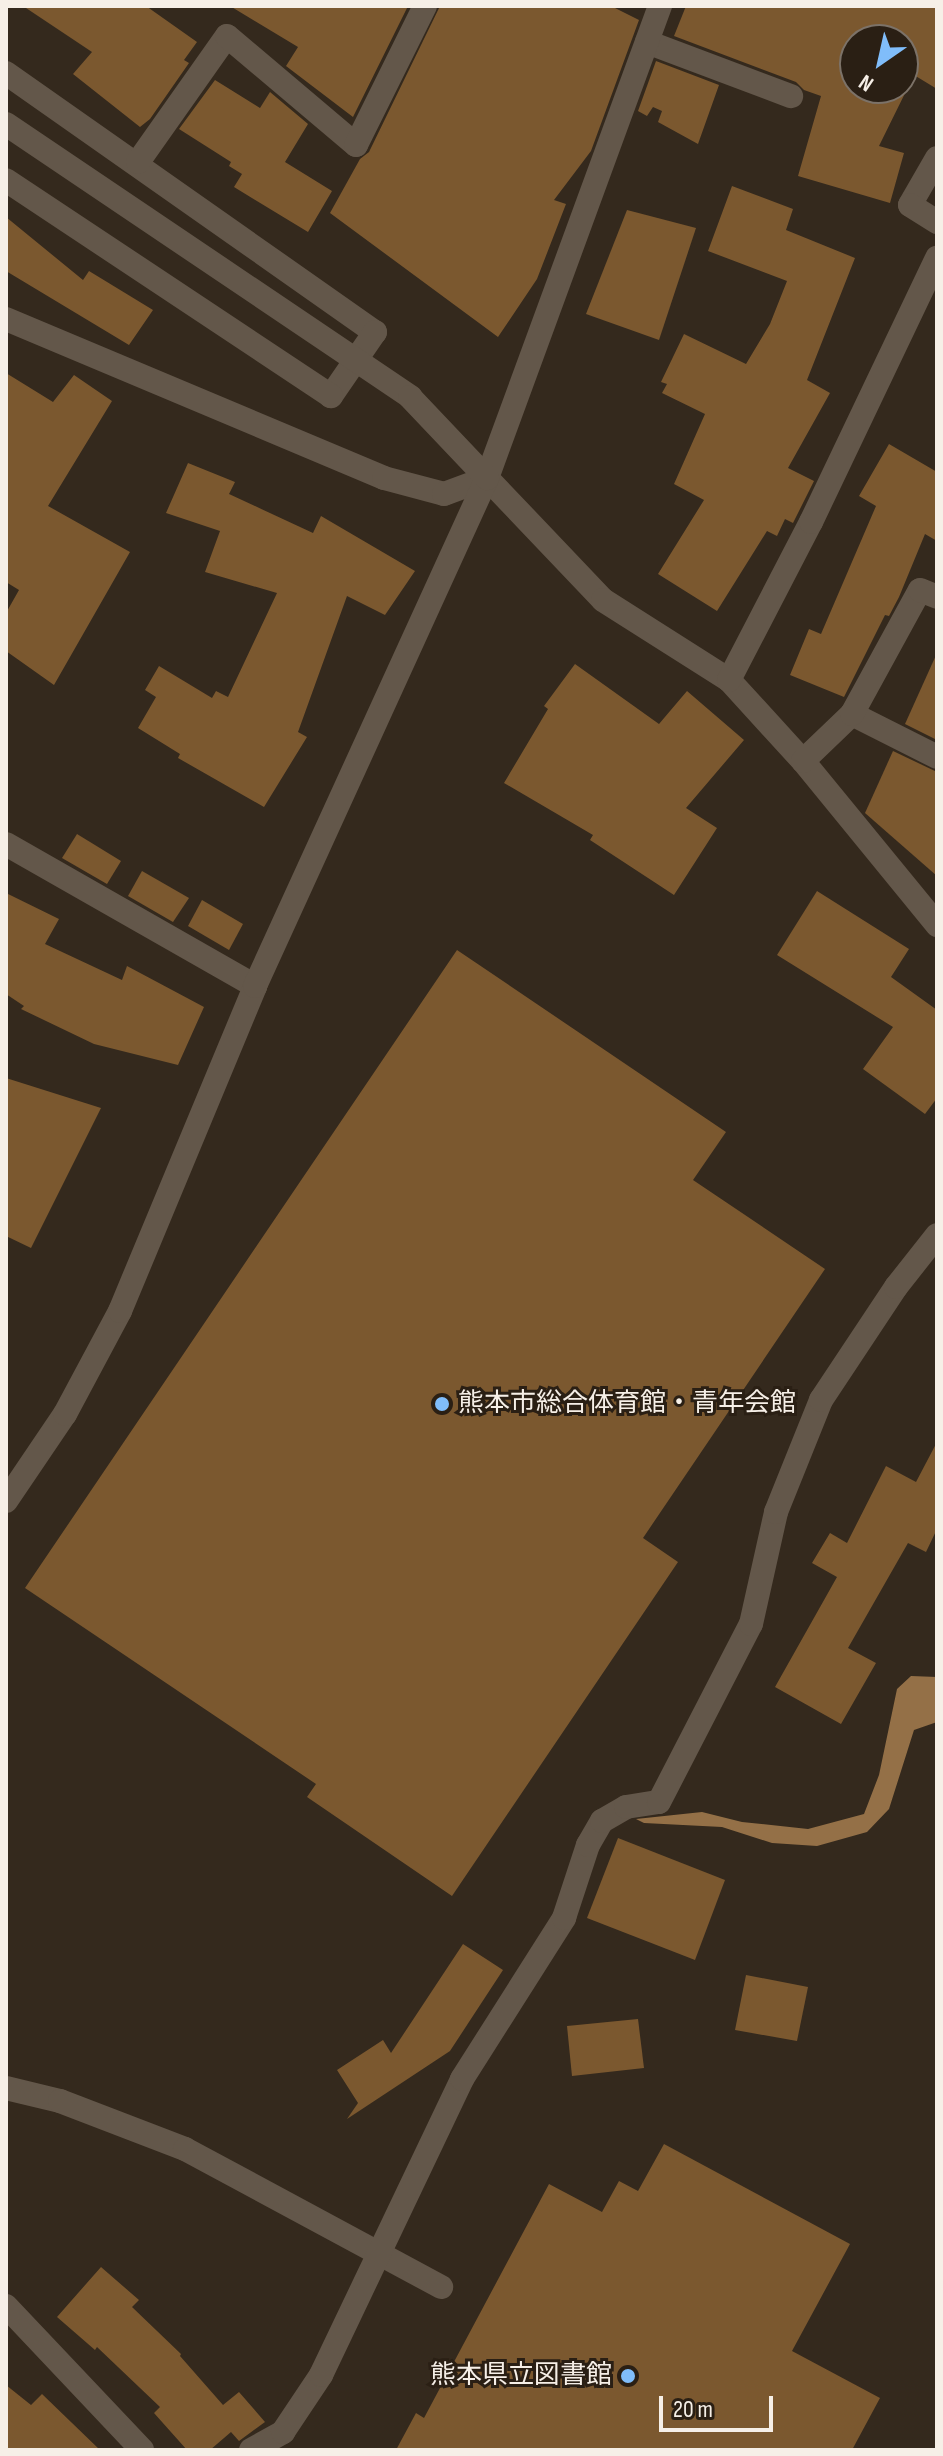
<!DOCTYPE html>
<meta charset="utf-8">
<style>
body{margin:0}
#map{position:relative;width:943px;height:2456px;overflow:hidden;background:#34291d;font-family:"Sofia Sans Condensed","Noto Sans JP",sans-serif}
div>[style]{position:absolute}
[style*='--x']{left:calc(var(--x)*1px);top:calc(var(--y)*1px);width:calc(var(--w)*1px);rotate:calc(var(--a)*1deg)}
.water>*{inset:0;background:#947047}
.building>*{inset:0;background:#7b582f}
.street>*{height:24px;margin:-12px;padding:0 12px;transform-origin:12px;border-radius:12px;background:#63574a}
.secondary>*{height:24px;margin:-12px;padding:0 12px;transform-origin:12px;border-radius:12px;background:#63574a}
.dots>*{width:22px;height:22px;translate:-50% -50%;box-sizing:border-box;border:4px solid #2a1f14;border-radius:50%}
span{translate:-50% -50%;white-space:nowrap;text-align:center;line-height:1.15;-webkit-text-stroke:6px #2a1f14;paint-order:stroke}
.poi-label{font-size:26px;color:#f6efe7}
.left{translate:0 -50%;text-align:left}
.right{translate:-100% -50%;text-align:right}
.frame{position:absolute;inset:0;border:8px solid #f6efe7;pointer-events:none}
.north{position:absolute;left:839px;top:24px;width:80px;height:80px;box-sizing:border-box;background:#2a1f14;border:2px solid #7c7268;border-radius:50%;rotate:214deg;font-size:22px;font-weight:700;line-height:32px;text-align:center;color:#f6efe7}
.north::after{content:'';display:block;margin:auto;width:28px;height:36px;background:#80bdfa;clip-path:polygon(50% 0,100% 100%,50% 72%,0 100%)}
.scale{position:absolute;left:659px;top:2396px;width:114px;height:36px;box-sizing:border-box;border:4px solid #f6efe7;border-top:0;padding-left:10px;font-size:24px;line-height:28px;white-space:nowrap;color:#f6efe7;-webkit-text-stroke:6px #2a1f14;paint-order:stroke}
</style>
<div id="map">
<div class="water">
<i style="clip-path:polygon(911px 1676px,937px 1677px,937px 1722px,914px 1730px,889px 1809px,867px 1832px,817px 1846px,772px 1843px,722px 1827px,644px 1823px,636px 1819px,702px 1812px,742px 1822px,808px 1829px,864px 1814px,879px 1775px,897px 1689px)"></i>
</div>
<div class="building">
<i style="clip-path:polygon(23px 6px,146px 6px,197px 42px,184px 60px,189px 63px,150px 119px,140px 127px,73px 74px,92px 52px)"></i>
<i style="clip-path:polygon(230px 6px,408px 6px,353px 117px,286px 66px,298px 47px)"></i>
<i style="clip-path:polygon(440px 6px,611px 6px,639px 20px,591px 151px,554px 200px,566px 204px,537px 279px,498px 337px,330px 213px,360px 159px,369px 152px)"></i>
<i style="clip-path:polygon(evenodd,686px 6px,937px 6px,937px 89px,914px 75px,879px 146px,904px 153px,890px 203px,798px 176px,821px 96px,804px 90px,796px 82px,674px 36px,686px 6px,855px 40px,903px 40px,903px 88px,855px 88px,855px 40px)"></i>
<i style="clip-path:polygon(656px 61px,719px 85px,698px 144px,658px 122px,662px 111px,653px 107px,647px 116px,638px 111px)"></i>
<i style="clip-path:polygon(215px 80px,260px 108px,270px 92px,308px 124px,285px 162px,332px 191px,308px 232px,234px 187px,242px 174px,229px 166px,231px 162px,179px 129px)"></i>
<i style="clip-path:polygon(732px 186px,793px 209px,786px 230px,855px 258px,807px 380px,830px 393px,788px 468px,814px 481px,793px 523px,785px 519px,777px 536px,767px 531px,717px 611px,658px 574px,704px 500px,674px 484px,705px 414px,662px 393px,667px 384px,661px 382px,684px 334px,746px 364px,770px 324px,787px 281px,708px 251px)"></i>
<i style="clip-path:polygon(627px 210px,696px 228px,659px 340px,586px 314px)"></i>
<i style="clip-path:polygon(6px 217px,83px 280px,89px 271px,153px 310px,129px 345px,6px 271px)"></i>
<i style="clip-path:polygon(6px 373px,53px 402px,74px 375px,112px 401px,48px 506px,130px 552px,54px 685px,6px 651px,6px 613px,19px 590px,6px 582px)"></i>
<i style="clip-path:polygon(889px 444px,937px 472px,937px 541px,925px 534px,899px 597px,889px 616px,885px 615px,844px 697px,790px 675px,809px 629px,821px 634px,876px 506px,859px 496px)"></i>
<i style="clip-path:polygon(188px 463px,235px 482px,229px 494px,313px 533px,321px 516px,415px 571px,385px 615px,347px 596px,298px 732px,307px 737px,264px 807px,178px 758px,180px 754px,138px 728px,156px 697px,145px 690px,159px 666px,212px 698px,216px 691px,228px 697px,277px 593px,205px 572px,220px 531px,166px 513px)"></i>
<i style="clip-path:polygon(937px 653px,937px 740px,905px 724px)"></i>
<i style="clip-path:polygon(575px 664px,659px 724px,687px 691px,744px 740px,686px 808px,717px 828px,674px 895px,590px 840px,593px 835px,504px 783px,548px 709px,544px 706px)"></i>
<i style="clip-path:polygon(893px 751px,937px 772px,937px 876px,865px 813px)"></i>
<i style="clip-path:polygon(77px 834px,121px 861px,107px 884px,62px 858px)"></i>
<i style="clip-path:polygon(142px 871px,189px 898px,173px 922px,128px 896px)"></i>
<i style="clip-path:polygon(817px 891px,909px 949px,891px 977px,937px 1010px,937px 1098px,925px 1114px,863px 1069px,893px 1027px,777px 955px)"></i>
<i style="clip-path:polygon(6px 893px,59px 919px,45px 944px,122px 980px,127px 966px,204px 1007px,178px 1065px,94px 1044px,21px 1009px,24px 1006px,6px 994px)"></i>
<i style="clip-path:polygon(202px 900px,243px 924px,229px 950px,188px 926px)"></i>
<i style="clip-path:polygon(457px 950px,726px 1132px,693px 1180px,825px 1269px,643px 1538px,678px 1562px,452px 1896px,307px 1797px,316px 1784px,25px 1588px)"></i>
<i style="clip-path:polygon(6px 1078px,101px 1108px,31px 1248px,6px 1236px)"></i>
<i style="clip-path:polygon(937px 1442px,937px 1529px,926px 1552px,908px 1543px,848px 1648px,876px 1663px,841px 1724px,775px 1687px,837px 1577px,812px 1563px,830px 1533px,847px 1543px,886px 1466px,916px 1482px)"></i>
<i style="clip-path:polygon(618px 1838px,725px 1880px,695px 1960px,587px 1918px)"></i>
<i style="clip-path:polygon(463px 1944px,503px 1970px,450px 2051px,347px 2119px,358px 2103px,337px 2070px,383px 2040px,391px 2053px)"></i>
<i style="clip-path:polygon(746px 1975px,808px 1987px,797px 2041px,735px 2030px)"></i>
<i style="clip-path:polygon(638px 2019px,644px 2068px,572px 2076px,567px 2026px)"></i>
<i style="clip-path:polygon(664px 2144px,850px 2244px,792px 2351px,880px 2398px,852px 2450px,396px 2450px,416px 2413px,424px 2418px,549px 2184px,602px 2212px,619px 2181px,638px 2191px)"></i>
<i style="clip-path:polygon(101px 2267px,139px 2300px,132px 2307px,181px 2354px,180px 2356px,223px 2405px,239px 2392px,265px 2422px,239px 2441px,231px 2432px,210px 2450px,187px 2450px,154px 2413px,160px 2407px,97px 2347px,95px 2350px,57px 2317px)"></i>
<i style="clip-path:polygon(6px 2385px,31px 2405px,42px 2394px,100px 2450px,6px 2450px)"></i>
</div>
<div class="street">
<i style="--x:647;--y:42;--w:154;--a:20.6"></i>
<i style="--x:6;--y:73;--w:451;--a:35.1"></i>
<i style="--x:375;--y:332;--w:78;--a:124.5"></i>
<i style="--x:331;--y:396;--w:390;--a:-146.4"></i>
<i style="--x:937;--y:158;--w:54;--a:119.9"></i>
<i style="--x:910;--y:205;--w:32;--a:32"></i>
<i style="--x:138;--y:162;--w:154;--a:-54.8"></i>
<i style="--x:227;--y:36;--w:169;--a:40.2"></i>
<i style="--x:356;--y:145;--w:155;--a:-63.6"></i>
<i style="--x:6;--y:319;--w:410;--a:22.8"></i>
<i style="--x:384;--y:478;--w:62;--a:14.9"></i>
<i style="--x:444;--y:494;--w:46;--a:-20.4"></i>
<i style="--x:487;--y:478;--w:168;--a:46.4"></i>
<i style="--x:603;--y:600;--w:149;--a:32.4"></i>
<i style="--x:729;--y:680;--w:110;--a:47.6"></i>
<i style="--x:803;--y:761;--w:212;--a:50.7"></i>
<i style="--x:729;--y:680;--w:178;--a:-62.6"></i>
<i style="--x:811;--y:522;--w:293;--a:-64.5"></i>
<i style="--x:852;--y:714;--w:95;--a:26.8"></i>
<i style="--x:803;--y:761;--w:68;--a:-43.8"></i>
<i style="--x:852;--y:714;--w:141;--a:-61.3"></i>
<i style="--x:920;--y:590;--w:18;--a:22"></i>
<i style="--x:6;--y:844;--w:287;--a:29.7"></i>
<i style="--x:6;--y:1501;--w:105;--a:-55.9"></i>
<i style="--x:65;--y:1414;--w:117;--a:-61.9"></i>
<i style="--x:120;--y:1311;--w:352;--a:-67.4"></i>
<i style="--x:255;--y:986;--w:558;--a:-65.45"></i>
<i style="--x:487;--y:478;--w:503;--a:-69.87"></i>
<i style="--x:6;--y:2088;--w:56;--a:13.5"></i>
<i style="--x:60;--y:2101;--w:134;--a:21"></i>
<i style="--x:185;--y:2149;--w:291;--a:28.3"></i>
<i style="--x:6;--y:2306;--w:198;--a:46.6"></i>
<i style="--x:251;--y:2450;--w:37;--a:-29"></i>
<i style="--x:283;--y:2432;--w:69;--a:-56.3"></i>
<i style="--x:321;--y:2375;--w:328;--a:-64.5"></i>
<i style="--x:462;--y:2079;--w:191;--a:-57.6"></i>
<i style="--x:564;--y:1918;--w:77;--a:-71.8"></i>
<i style="--x:588;--y:1845;--w:28;--a:-60"></i>
<i style="--x:602;--y:1821;--w:28;--a:-30"></i>
<i style="--x:626;--y:1807;--w:33;--a:-9"></i>
<i style="--x:659;--y:1802;--w:200;--a:-62.7"></i>
<i style="--x:751;--y:1624;--w:115;--a:-77.4"></i>
<i style="--x:776;--y:1512;--w:121;--a:-68.1"></i>
<i style="--x:821;--y:1400;--w:136;--a:-56.4"></i>
<i style="--x:896;--y:1287;--w:66;--a:-51.7"></i>
</div>
<div class="secondary">
<i style="--x:6;--y:124;--w:488;--a:34"></i>
<i style="--x:410;--y:397;--w:112;--a:46.5"></i>
</div>
<div class="dots">
<i style="left:442px;top:1404px;background:#80bdfa"></i>
<i style="left:628px;top:2376px;background:#80bdfa"></i>
</div>
<div class="poi-label">
<span class="left" style="left:458px;top:1404px">熊本市総合体育館・青年会館</span>
<span class="right" style="left:612px;top:2376px">熊本県立図書館</span>
</div>
<div class="frame"></div>
<div class="north">N</div>
<div class="scale">20 m</div>
</div>
